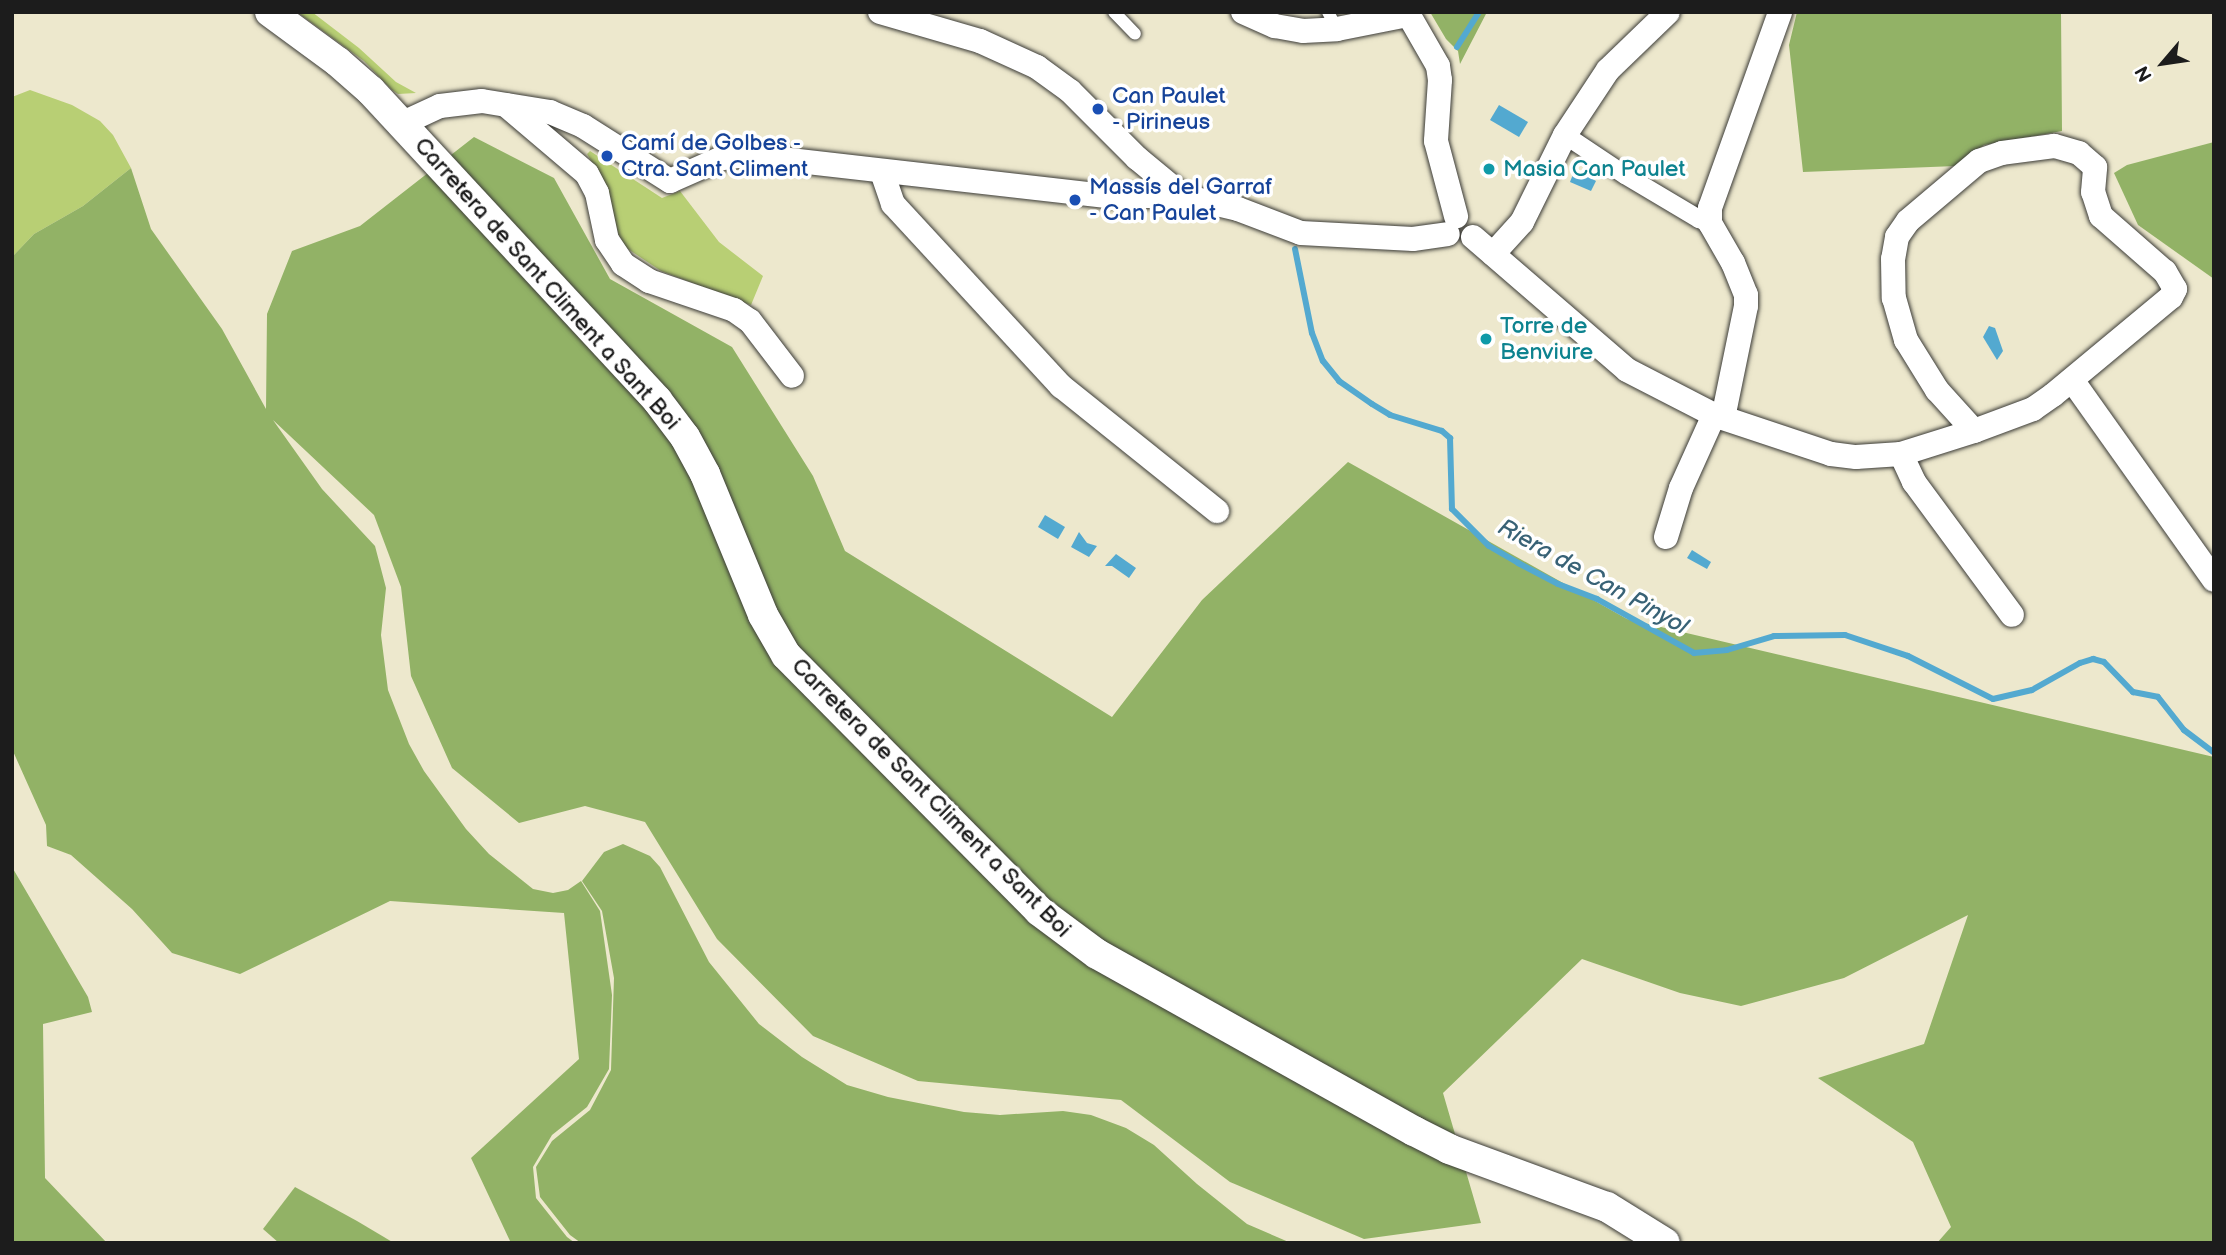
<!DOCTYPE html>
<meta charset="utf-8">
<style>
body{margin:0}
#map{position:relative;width:2226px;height:1255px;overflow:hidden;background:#ede8cd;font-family:"Balsamiq Sans",sans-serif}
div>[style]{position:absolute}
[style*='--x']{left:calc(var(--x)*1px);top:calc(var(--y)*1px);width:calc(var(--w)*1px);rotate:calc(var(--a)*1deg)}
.green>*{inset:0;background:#b8cf74}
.forest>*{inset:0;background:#92b266}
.water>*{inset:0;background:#53a9d0}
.stream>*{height:6px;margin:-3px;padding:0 3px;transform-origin:3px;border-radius:3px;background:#53a9d0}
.roads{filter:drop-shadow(0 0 2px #3b3b37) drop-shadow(0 0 2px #3b3b37)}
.service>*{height:12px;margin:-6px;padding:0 6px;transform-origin:6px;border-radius:6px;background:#fff}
.pedestrian>*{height:18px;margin:-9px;padding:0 9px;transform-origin:9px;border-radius:9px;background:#fff}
.minor>*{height:24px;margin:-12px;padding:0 12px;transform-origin:12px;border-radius:12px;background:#fff}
.tertiary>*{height:30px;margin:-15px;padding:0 15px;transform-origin:15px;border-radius:15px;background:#fff}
.dots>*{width:19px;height:19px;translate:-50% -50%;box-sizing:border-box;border:4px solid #fff;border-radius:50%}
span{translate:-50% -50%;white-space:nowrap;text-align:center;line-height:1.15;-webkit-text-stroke:7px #fff;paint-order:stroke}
.transit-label{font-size:23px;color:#164399}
.left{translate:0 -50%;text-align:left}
.culture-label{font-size:23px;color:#0d838f}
.street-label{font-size:23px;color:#1c1c1c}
.water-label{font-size:24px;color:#386276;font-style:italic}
.frame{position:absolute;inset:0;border:14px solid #1c1c1c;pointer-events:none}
.north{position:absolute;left:2128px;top:28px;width:70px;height:70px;-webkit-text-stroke:5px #fff;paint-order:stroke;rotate:241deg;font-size:19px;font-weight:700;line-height:28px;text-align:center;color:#1c1c1c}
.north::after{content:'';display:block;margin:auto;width:24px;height:32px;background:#1c1c1c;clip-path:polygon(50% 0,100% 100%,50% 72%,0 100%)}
</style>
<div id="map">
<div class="green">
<i style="clip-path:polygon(297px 12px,312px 12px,359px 48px,396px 82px,416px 93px,398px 94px,392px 90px,364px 61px)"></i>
<i style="clip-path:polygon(30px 90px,72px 105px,100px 121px,113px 135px,131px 168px,83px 206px,34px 234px,12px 257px,12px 97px)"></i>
<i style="clip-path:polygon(590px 151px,662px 198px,680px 191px,719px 242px,763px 276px,751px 305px,661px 271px,625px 247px,618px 233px,606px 185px,587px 154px)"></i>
</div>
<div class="forest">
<i style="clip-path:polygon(1430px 12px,1487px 12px,1460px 64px,1458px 51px,1446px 39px)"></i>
<i style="clip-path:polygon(1797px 12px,2061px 12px,2062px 131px,1984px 145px,1956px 166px,1803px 172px,1789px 45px)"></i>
<i style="clip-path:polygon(474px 137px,554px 178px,610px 279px,732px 347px,813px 476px,845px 551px,1112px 717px,1202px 600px,1348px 462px,1627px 619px,2214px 757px,2214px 1243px,1937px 1243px,1951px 1227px,1913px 1142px,1818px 1078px,1924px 1044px,1968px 915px,1844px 978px,1741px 1006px,1680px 993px,1582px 959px,1443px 1093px,1481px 1223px,1364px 1239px,1230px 1182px,1121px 1100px,918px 1081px,813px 1036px,717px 939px,645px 822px,585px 806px,519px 823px,452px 768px,411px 676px,401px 587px,374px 515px,273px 420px,322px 489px,375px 546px,386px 588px,381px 635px,388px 690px,409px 744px,424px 771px,466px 829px,489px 854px,533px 889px,553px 893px,568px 890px,581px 881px,600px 911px,612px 995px,609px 1069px,587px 1107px,552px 1135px,533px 1167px,536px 1198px,567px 1237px,575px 1243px,511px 1243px,471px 1158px,579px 1059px,564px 913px,390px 901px,240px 974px,172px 953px,132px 909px,71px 855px,47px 846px,46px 825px,12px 749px,12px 257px,34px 234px,83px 206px,131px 168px,151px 229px,222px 329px,266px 409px,267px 314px,292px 251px,360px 226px)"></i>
<i style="clip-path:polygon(2214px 142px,2214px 279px,2138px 225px,2114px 173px,2127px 165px)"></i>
<i style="clip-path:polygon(623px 844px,650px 856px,660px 867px,709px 962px,759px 1024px,802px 1057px,847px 1085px,888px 1097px,964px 1112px,1000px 1115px,1063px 1111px,1091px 1115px,1126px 1128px,1154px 1145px,1197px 1184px,1247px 1224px,1291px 1243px,581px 1243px,570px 1235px,540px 1197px,536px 1167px,552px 1141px,590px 1110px,611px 1070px,614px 978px,602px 911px,582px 881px,604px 852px)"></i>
<i style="clip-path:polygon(12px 867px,88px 997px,92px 1012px,43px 1024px,45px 1178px,107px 1243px,12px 1243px)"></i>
<i style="clip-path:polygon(295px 1187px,357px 1221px,394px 1243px,279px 1243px,263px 1229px)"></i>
</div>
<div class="water">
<i style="clip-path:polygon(1499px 105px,1528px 122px,1519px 137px,1490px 120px)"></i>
<i style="clip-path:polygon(1575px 169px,1596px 181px,1591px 191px,1570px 182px)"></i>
<i style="clip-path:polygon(1989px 326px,1995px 328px,2003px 351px,1997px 360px,1983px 337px)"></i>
<i style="clip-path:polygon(1045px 515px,1065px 527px,1058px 539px,1038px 527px)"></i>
<i style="clip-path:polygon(1079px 532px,1087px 543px,1097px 546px,1089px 557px,1071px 547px)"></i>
<i style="clip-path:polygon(1692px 550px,1711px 562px,1707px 569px,1687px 558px)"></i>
<i style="clip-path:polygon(1116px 554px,1136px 568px,1129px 578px,1112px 566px,1105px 566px)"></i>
</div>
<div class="stream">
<i style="--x:1457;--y:47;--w:41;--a:-57.8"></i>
<i style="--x:1295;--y:249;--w:86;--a:78.6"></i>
<i style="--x:1312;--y:333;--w:30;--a:69"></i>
<i style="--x:1323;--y:361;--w:26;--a:51"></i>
<i style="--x:1339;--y:381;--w:40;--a:34.9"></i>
<i style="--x:1372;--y:404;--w:21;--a:31"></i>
<i style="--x:1390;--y:415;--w:54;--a:17.1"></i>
<i style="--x:1442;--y:431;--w:11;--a:41"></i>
<i style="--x:1450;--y:438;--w:71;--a:88.4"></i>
<i style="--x:1452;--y:509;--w:52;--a:45"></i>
<i style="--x:1489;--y:546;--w:34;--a:30"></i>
<i style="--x:1518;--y:563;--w:45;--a:27.7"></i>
<i style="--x:1558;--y:584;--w:42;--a:21"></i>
<i style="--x:1597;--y:599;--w:111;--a:29.1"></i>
<i style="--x:1694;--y:653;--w:33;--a:-5"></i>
<i style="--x:1727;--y:650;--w:49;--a:-16.6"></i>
<i style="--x:1774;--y:636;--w:71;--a:-0.8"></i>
<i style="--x:1845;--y:635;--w:66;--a:18.4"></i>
<i style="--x:1908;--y:656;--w:95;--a:26.8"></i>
<i style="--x:1993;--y:699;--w:40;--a:-13"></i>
<i style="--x:2032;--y:690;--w:55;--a:-29.4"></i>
<i style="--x:2080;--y:663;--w:14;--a:-17"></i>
<i style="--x:2093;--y:659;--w:11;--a:15"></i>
<i style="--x:2104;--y:662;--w:42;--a:46"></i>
<i style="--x:2133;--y:692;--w:25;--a:11"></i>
<i style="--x:2158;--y:697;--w:42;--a:51.8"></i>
<i style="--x:2184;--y:730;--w:38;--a:37"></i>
</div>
<div class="roads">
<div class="service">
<i style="--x:1114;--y:12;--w:30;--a:46"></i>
<i style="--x:1328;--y:12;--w:19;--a:62"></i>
</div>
<div class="pedestrian">
<i style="--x:1565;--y:135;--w:72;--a:33.7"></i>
<i style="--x:1625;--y:175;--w:86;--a:30.7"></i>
<i style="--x:1699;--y:219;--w:12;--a:20"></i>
</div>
<div class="minor">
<i style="--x:880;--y:12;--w:104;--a:16.2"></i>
<i style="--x:980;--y:41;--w:63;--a:24.5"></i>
<i style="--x:1037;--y:67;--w:41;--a:36"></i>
<i style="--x:1070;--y:91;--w:95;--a:45"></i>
<i style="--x:1137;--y:158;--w:60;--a:39.6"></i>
<i style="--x:1243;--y:12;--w:35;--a:24"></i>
<i style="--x:1275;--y:26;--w:28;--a:10"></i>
<i style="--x:1303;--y:31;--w:34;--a:-3"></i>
<i style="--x:1337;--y:29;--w:72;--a:-11.2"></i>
<i style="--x:1407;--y:12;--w:62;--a:60.1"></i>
<i style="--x:1438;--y:66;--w:14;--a:82"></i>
<i style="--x:1440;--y:80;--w:61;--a:93.8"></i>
<i style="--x:1436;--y:141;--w:78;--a:75.1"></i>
<i style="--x:506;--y:105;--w:106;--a:40.4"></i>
<i style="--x:587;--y:174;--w:21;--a:62"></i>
<i style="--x:597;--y:193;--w:48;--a:78"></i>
<i style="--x:607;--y:240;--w:29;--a:56"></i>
<i style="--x:623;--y:264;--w:31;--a:33"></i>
<i style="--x:649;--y:281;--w:90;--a:18.8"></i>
<i style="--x:734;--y:310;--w:19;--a:35"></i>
<i style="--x:750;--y:321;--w:69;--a:52.6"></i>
<i style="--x:401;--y:124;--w:43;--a:-24.8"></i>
<i style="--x:440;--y:106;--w:42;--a:-6.8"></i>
<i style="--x:482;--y:101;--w:69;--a:9.2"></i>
<i style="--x:550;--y:112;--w:36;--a:23"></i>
<i style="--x:583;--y:126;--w:103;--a:32.3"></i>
<i style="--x:670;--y:181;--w:57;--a:-23.9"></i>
<i style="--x:722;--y:158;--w:24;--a:-7"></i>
<i style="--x:746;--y:155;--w:363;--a:6.5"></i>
<i style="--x:1107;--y:196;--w:76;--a:0"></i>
<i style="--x:1183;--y:196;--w:57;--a:13.3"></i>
<i style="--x:1238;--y:209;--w:67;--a:20.9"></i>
<i style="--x:1301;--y:233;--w:112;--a:3.1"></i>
<i style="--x:1413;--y:239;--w:35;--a:-8"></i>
<i style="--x:882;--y:172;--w:34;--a:71"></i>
<i style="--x:893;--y:204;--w:248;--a:47.3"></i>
<i style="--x:1061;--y:386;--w:200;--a:38.7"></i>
<i style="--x:1473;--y:237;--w:203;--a:40.8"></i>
<i style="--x:1627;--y:370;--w:98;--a:27.3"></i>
<i style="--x:1714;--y:415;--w:123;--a:18.4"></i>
<i style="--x:1831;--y:454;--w:25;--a:7"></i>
<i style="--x:1856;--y:457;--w:45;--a:-3.8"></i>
<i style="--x:1901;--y:454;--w:77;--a:-17.5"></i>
<i style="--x:1974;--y:431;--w:63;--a:-20.4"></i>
<i style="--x:2033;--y:409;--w:24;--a:-35"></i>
<i style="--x:2053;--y:395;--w:153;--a:-39.7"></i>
<i style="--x:2171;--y:297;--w:9;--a:-63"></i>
<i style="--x:2175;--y:289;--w:20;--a:-120"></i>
<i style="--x:2165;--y:272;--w:85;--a:-138.8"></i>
<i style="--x:2101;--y:216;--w:25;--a:-108"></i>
<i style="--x:2093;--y:192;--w:25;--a:-85"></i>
<i style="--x:2095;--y:167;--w:21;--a:-139"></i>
<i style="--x:2079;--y:153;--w:26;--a:-164"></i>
<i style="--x:2054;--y:146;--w:52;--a:172.3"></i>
<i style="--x:2002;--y:153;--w:24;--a:161"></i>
<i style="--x:1979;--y:161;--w:93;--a:139.8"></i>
<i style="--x:1908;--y:221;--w:19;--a:125"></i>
<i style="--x:1897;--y:237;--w:22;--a:100"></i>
<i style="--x:1893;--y:259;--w:39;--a:89"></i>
<i style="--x:1894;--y:298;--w:44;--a:74.1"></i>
<i style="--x:1906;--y:340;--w:59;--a:58.2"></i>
<i style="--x:1937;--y:390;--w:55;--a:47.9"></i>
<i style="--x:1493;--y:254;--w:43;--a:-47.8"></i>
<i style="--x:1522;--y:222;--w:97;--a:-63.7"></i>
<i style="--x:1565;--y:135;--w:78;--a:-56.5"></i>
<i style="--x:1608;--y:70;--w:83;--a:-44"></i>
<i style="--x:2072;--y:380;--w:245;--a:54.6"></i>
<i style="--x:1723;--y:418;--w:114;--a:-78.4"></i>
<i style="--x:1746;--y:306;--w:11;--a:-90"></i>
<i style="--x:1746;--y:295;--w:35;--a:-112"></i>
<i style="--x:1733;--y:263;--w:46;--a:-119.9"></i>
<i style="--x:1710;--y:223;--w:15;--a:-90"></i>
<i style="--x:1710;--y:208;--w:208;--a:-70.3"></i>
<i style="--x:1901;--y:454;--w:31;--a:65"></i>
<i style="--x:1914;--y:482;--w:165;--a:53.6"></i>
<i style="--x:1666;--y:537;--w:51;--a:-73"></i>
<i style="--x:1681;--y:488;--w:80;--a:-65.7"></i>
</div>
<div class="tertiary">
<i style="--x:270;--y:12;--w:84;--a:36.3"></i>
<i style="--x:338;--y:62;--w:44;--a:41.3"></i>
<i style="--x:371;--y:91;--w:421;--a:47.2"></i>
<i style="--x:657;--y:400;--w:46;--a:52.9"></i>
<i style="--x:685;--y:437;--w:42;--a:61.6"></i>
<i style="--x:705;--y:474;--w:152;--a:67.6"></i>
<i style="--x:763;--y:615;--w:46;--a:60.1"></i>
<i style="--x:786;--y:655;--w:360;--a:45.3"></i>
<i style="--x:1039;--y:911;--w:72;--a:36.6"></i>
<i style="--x:1097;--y:954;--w:363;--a:29.2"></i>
<i style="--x:1414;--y:1131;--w:39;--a:27"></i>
<i style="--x:1449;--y:1149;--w:168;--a:20.2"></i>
<i style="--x:1607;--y:1207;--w:68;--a:31.8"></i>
</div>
</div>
<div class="dots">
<i style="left:1098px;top:109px;background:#1a4fb4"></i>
<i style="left:607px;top:156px;background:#1a4fb4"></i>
<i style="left:1489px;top:169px;background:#0f9aa8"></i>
<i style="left:1075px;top:200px;background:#1a4fb4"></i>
<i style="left:1486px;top:339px;background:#0f9aa8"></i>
</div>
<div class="transit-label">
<span class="left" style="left:1112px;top:109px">Can Paulet<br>- Pirineus</span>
<span class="left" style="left:621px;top:156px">Camí de Golbes -<br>Ctra. Sant Climent</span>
<span class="left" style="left:1089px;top:200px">Massís del Garraf<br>- Can Paulet</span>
</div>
<div class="culture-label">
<span class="left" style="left:1503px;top:169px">Masia Can Paulet</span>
<span class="left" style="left:1500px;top:339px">Torre de<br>Benviure</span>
</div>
<div class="street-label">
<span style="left:547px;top:284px;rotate:48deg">Carretera de Sant Climent a Sant Boi</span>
<span style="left:931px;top:798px;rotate:45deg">Carretera de Sant Climent a Sant Boi</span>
</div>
<div class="water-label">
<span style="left:1593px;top:577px;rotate:29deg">Riera de Can Pinyol</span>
</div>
<div class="frame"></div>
<div class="north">N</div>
</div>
